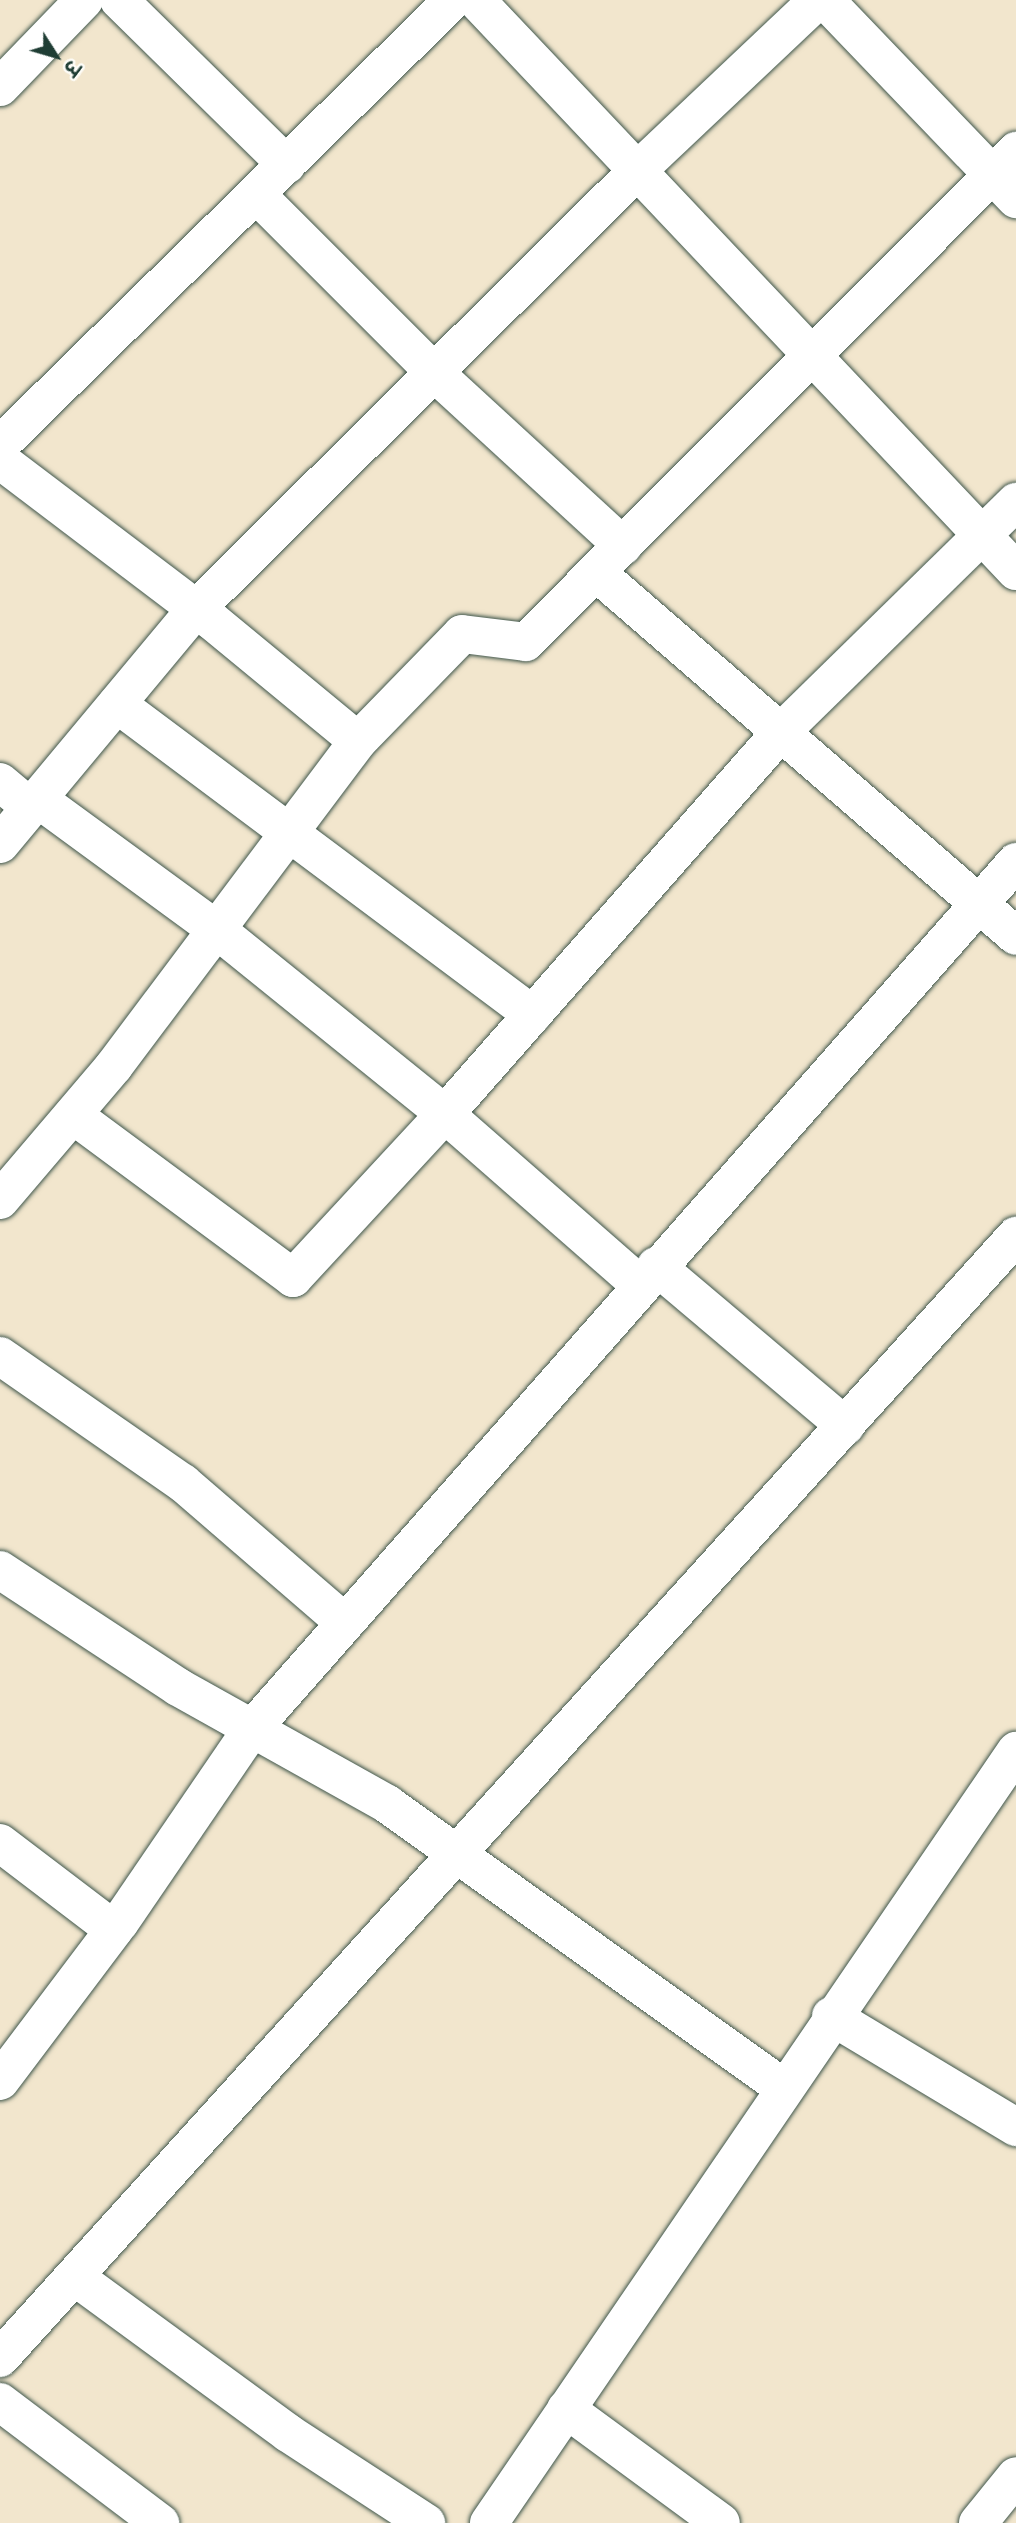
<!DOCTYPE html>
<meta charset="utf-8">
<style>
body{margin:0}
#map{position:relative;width:1016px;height:2523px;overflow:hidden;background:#f2e6cd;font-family:"Playpen Sans","Playpen Sans Deva",sans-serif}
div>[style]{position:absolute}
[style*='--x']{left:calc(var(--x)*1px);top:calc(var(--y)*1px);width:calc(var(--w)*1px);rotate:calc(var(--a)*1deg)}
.roads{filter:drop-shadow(0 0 2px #3f564b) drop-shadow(0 0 2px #3f564b)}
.minor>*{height:38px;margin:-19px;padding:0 19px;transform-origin:19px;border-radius:19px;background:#fff}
span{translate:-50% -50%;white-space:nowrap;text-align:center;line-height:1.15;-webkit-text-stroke:5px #fdfcf7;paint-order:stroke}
.north{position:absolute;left:21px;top:21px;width:70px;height:70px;-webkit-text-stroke:5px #fdfcf7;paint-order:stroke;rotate:127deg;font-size:19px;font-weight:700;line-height:28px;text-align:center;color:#1f3d34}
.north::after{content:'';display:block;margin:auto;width:24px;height:32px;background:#1f3d34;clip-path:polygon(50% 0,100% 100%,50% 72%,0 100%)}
</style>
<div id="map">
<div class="roads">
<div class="minor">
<i style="--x:119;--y:0;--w:235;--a:44.5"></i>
<i style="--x:476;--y:0;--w:786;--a:46.6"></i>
<i style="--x:825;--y:0;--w:276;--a:46.2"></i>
<i style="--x:0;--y:87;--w:121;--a:-46"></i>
<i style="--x:257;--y:195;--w:253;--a:45"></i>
<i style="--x:436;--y:374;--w:254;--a:42.6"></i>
<i style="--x:0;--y:445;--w:635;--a:-44.49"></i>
<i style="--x:0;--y:460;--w:265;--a:37.2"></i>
<i style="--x:211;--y:620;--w:190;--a:39.5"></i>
<i style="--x:597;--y:573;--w:554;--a:40.9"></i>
<i style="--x:117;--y:704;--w:519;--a:36.78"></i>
<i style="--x:0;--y:782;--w:40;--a:40"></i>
<i style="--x:38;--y:799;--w:222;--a:36.2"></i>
<i style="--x:217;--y:930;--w:293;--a:38.9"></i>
<i style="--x:445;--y:1114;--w:259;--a:41.2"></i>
<i style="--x:0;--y:844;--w:306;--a:-50.2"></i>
<i style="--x:196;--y:609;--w:622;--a:-44.8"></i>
<i style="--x:637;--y:171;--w:249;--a:-43.4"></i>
<i style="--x:73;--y:1115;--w:274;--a:36.5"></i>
<i style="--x:293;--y:1278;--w:224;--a:-47.2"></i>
<i style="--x:445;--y:1114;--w:509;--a:-48.67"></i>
<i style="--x:781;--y:732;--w:329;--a:-44.4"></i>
<i style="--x:0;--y:1200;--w:176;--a:-49.6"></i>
<i style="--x:114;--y:1066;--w:406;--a:-53.1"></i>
<i style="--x:358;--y:741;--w:149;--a:-45.8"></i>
<i style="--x:462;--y:634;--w:64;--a:7.1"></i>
<i style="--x:526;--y:642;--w:694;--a:-45.06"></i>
<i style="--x:656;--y:1266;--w:248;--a:40.2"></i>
<i style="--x:0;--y:1356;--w:223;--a:34.8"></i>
<i style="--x:183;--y:1483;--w:214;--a:40.8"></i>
<i style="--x:0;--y:1570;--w:213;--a:33.3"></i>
<i style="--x:178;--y:1687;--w:240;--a:29.2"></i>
<i style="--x:387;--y:1804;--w:487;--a:35.6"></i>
<i style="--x:0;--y:1843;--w:143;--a:37.3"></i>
<i style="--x:831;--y:2016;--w:216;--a:31"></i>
<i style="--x:0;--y:2081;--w:199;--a:-53"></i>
<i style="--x:120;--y:1922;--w:232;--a:-55.7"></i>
<i style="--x:251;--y:1730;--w:1157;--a:-48.61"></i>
<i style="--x:75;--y:2277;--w:264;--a:36.2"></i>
<i style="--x:288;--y:2433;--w:165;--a:33.1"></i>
<i style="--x:0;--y:2358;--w:1514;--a:-47.84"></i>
<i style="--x:0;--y:2402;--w:201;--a:37.1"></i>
<i style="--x:566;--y:2409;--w:192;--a:36.3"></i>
<i style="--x:489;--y:2523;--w:935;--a:-55.68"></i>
<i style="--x:978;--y:2523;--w:60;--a:-51"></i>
</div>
</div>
<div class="north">उ</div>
</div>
